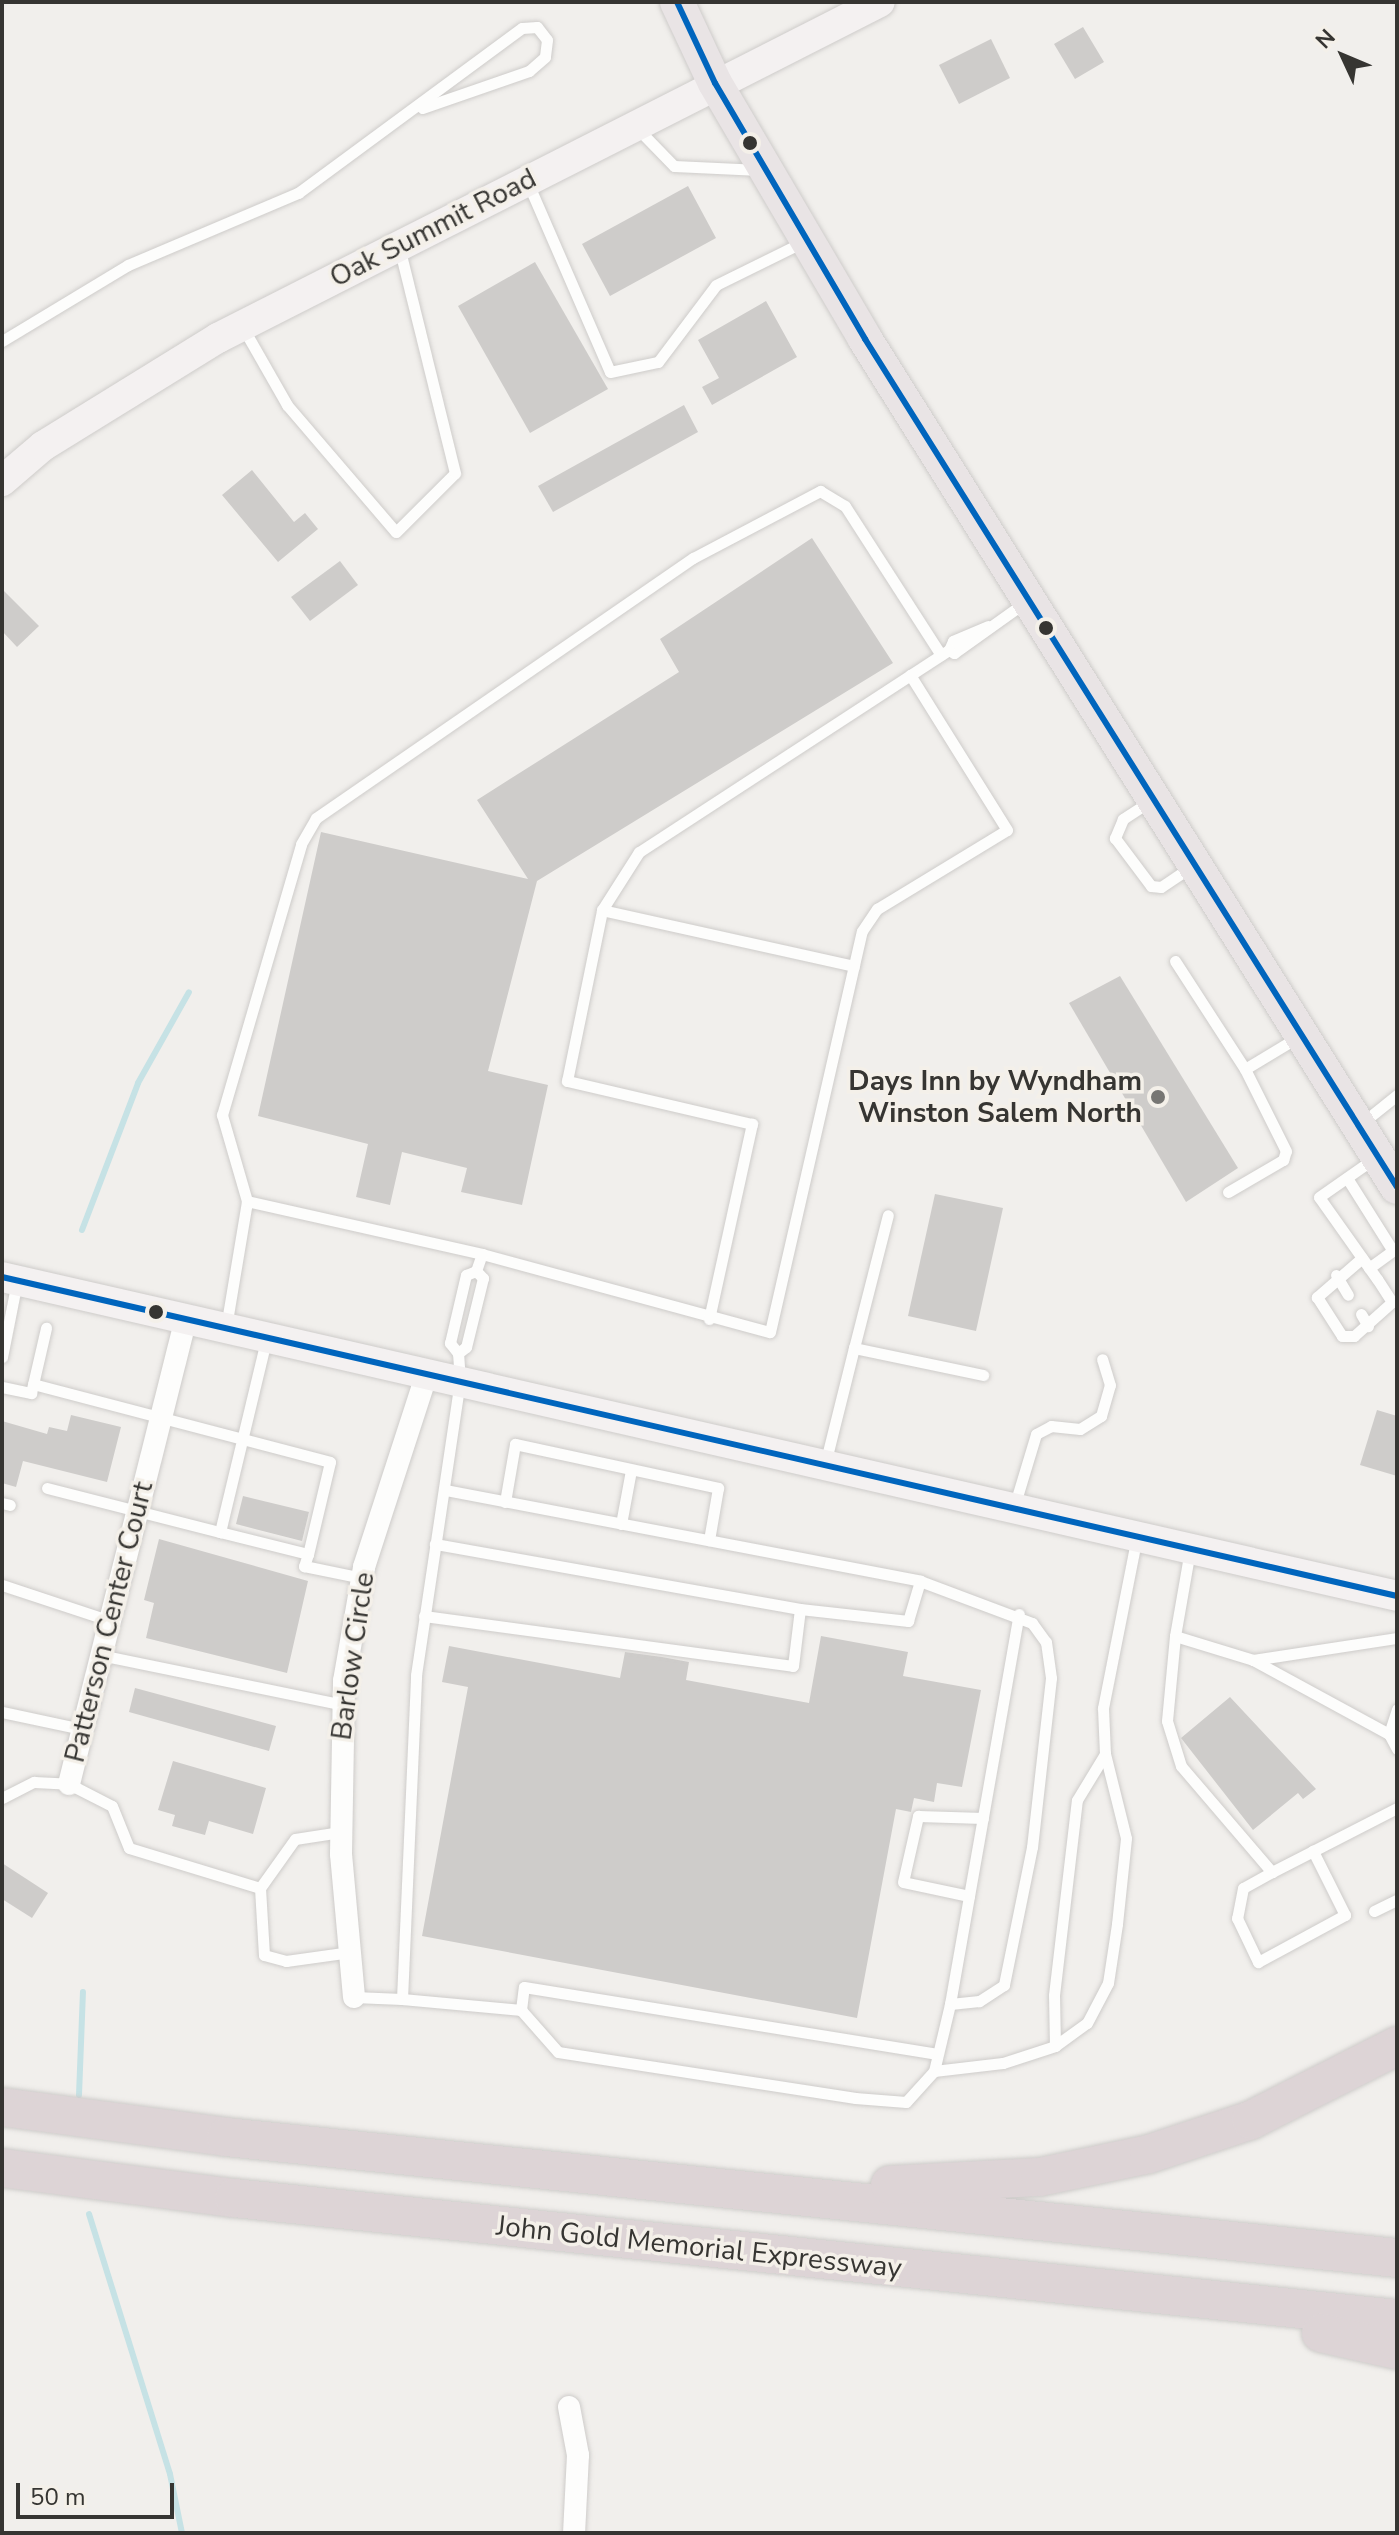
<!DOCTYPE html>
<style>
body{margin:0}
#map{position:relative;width:1399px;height:2535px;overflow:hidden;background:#f1efec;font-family:"Nunito Sans",sans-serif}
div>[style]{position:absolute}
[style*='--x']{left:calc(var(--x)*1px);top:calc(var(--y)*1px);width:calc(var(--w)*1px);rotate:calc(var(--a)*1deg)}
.stream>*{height:6px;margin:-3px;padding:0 3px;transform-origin:3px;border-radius:3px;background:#c6e2e5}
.building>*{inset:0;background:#ceccca}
.roads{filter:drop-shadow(0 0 2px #ceccca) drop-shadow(0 0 2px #ceccca)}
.service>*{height:11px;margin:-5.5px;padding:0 5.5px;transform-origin:5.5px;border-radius:5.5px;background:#fdfdfc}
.minor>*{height:22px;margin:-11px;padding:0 11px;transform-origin:11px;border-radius:11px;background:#fdfdfc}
.secondary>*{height:30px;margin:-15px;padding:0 15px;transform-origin:15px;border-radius:15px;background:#f4f1f1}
.primary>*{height:34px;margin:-17px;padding:0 17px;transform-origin:17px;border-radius:17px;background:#e9e4e5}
.motorway>*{height:38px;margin:-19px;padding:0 19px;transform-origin:19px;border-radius:19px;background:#ddd4d6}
.bus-1>*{height:6px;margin:-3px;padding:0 3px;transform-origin:3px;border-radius:3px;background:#0065bd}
.dots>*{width:22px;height:22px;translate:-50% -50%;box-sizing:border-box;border:4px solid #f4f0e9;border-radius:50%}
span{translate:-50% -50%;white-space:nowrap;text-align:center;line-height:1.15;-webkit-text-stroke:7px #f4f0e9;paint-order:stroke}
.street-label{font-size:28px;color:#363532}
.poi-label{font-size:28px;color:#363532;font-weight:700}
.right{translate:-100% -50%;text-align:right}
.frame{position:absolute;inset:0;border:4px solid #363532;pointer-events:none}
.north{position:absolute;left:1303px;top:16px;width:80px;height:80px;-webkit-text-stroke:6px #f4f0e9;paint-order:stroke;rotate:314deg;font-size:22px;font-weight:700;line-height:32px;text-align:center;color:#363532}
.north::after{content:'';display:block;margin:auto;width:28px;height:36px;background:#363532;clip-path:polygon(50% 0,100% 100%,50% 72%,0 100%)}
.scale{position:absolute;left:16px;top:2483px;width:158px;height:36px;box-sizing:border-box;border:4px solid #363532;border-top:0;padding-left:10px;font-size:24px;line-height:28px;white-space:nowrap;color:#363532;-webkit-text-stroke:6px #f4f0e9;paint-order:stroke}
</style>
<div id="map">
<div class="stream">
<i style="--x:82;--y:1230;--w:157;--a:-69.1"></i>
<i style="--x:138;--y:1083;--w:104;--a:-60.7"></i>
<i style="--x:79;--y:2095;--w:103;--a:-87.8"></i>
<i style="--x:89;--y:2214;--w:272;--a:72.7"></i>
<i style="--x:170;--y:2474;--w:60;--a:78.5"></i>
</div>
<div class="building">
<i style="clip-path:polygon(1083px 27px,1104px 62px,1075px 79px,1054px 44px)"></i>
<i style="clip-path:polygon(991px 39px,1010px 78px,959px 104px,939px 65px)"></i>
<i style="clip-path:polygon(688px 186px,716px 238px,610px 296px,582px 244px)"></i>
<i style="clip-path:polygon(535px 262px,608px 389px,530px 433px,458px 306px)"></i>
<i style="clip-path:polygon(766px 301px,797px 357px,712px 405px,702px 387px,719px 378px,698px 340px)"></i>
<i style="clip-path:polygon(684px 405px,698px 432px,553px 512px,538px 486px)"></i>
<i style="clip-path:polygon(252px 470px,294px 522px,305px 513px,318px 529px,278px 562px,222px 495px)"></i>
<i style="clip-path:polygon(812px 538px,893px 663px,537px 881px,488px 1071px,548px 1085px,522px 1205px,461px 1192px,467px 1168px,402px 1152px,390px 1205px,356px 1197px,368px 1144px,258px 1116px,321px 832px,528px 879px,477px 800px,679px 672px,660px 639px)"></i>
<i style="clip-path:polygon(340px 561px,358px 585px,310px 621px,291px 597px)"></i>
<i style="clip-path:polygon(2px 589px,39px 626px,17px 647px,2px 631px)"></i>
<i style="clip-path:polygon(1120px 976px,1238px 1168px,1186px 1202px,1069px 1003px)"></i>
<i style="clip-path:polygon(935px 1194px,1003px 1208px,976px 1331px,908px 1316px)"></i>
<i style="clip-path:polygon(1377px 1410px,1397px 1416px,1397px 1476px,1360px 1465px)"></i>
<i style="clip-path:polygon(71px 1415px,121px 1427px,107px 1482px,23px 1461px,16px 1487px,2px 1483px,2px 1421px,47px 1434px,49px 1427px,67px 1431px)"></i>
<i style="clip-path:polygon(243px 1496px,309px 1512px,302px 1541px,236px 1524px)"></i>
<i style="clip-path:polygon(159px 1539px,308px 1581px,287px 1673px,146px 1638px,154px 1603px,144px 1600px)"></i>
<i style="clip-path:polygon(821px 1636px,908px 1652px,903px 1676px,981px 1690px,962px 1787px,937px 1783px,934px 1802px,914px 1798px,911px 1812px,896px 1809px,857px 2018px,422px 1936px,468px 1687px,442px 1682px,449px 1646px,620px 1678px,625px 1652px,662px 1657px,689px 1662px,686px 1680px,809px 1703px)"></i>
<i style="clip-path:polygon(135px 1688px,276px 1726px,269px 1751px,129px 1712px)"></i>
<i style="clip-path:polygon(1230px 1697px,1316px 1789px,1303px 1799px,1298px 1793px,1253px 1830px,1181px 1738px)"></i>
<i style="clip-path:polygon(173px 1761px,266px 1788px,253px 1834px,209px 1821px,205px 1835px,172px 1826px,175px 1815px,158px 1810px)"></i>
<i style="clip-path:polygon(2px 1863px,48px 1893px,32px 1918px,2px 1899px)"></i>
</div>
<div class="roads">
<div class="service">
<i style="--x:637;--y:128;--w:53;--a:45.8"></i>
<i style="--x:674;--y:166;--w:86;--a:2.7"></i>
<i style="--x:527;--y:181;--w:208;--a:66.5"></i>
<i style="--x:610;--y:372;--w:49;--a:-11.8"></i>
<i style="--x:658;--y:362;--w:96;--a:-53"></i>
<i style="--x:716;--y:285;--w:97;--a:-26.3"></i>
<i style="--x:242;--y:326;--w:91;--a:60.3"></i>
<i style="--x:287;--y:405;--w:167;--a:49.4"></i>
<i style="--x:396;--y:532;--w:83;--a:-45"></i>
<i style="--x:455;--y:473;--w:230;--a:-103.9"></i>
<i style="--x:2;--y:341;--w:147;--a:-31.1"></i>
<i style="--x:128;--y:265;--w:185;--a:-23"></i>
<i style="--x:298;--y:193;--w:278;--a:-36.4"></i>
<i style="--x:522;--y:28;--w:15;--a:-4"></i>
<i style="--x:537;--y:27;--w:16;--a:52"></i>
<i style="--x:547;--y:40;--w:17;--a:97"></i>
<i style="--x:545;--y:57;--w:21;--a:139"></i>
<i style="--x:529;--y:71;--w:113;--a:160.9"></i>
<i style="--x:988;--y:626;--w:38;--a:157"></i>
<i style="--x:953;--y:641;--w:10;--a:114"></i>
<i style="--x:949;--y:650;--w:6;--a:31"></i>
<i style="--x:954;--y:653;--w:86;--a:-35.5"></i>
<i style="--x:1152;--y:800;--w:35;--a:147"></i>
<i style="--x:1123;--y:819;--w:21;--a:113"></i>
<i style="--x:1115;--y:838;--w:60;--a:53.1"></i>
<i style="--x:1151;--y:886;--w:10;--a:6"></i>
<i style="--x:1161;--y:887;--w:36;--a:-34"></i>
<i style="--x:602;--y:910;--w:258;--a:12.5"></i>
<i style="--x:1175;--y:961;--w:129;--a:57.1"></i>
<i style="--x:1245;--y:1069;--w:62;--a:-31.1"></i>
<i style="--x:1362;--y:1123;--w:45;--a:-38.7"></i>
<i style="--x:1347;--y:1178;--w:86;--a:57.8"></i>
<i style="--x:1228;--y:1192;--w:64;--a:-30.2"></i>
<i style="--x:1283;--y:1160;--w:9;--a:-72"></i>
<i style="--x:1286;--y:1151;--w:92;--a:-116.6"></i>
<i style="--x:247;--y:1201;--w:90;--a:-106.2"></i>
<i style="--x:222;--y:1115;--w:282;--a:-73.7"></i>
<i style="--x:301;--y:844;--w:30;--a:-60"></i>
<i style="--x:316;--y:818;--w:458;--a:-34.6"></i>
<i style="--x:693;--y:558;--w:144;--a:-27.8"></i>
<i style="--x:820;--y:491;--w:29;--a:31"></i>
<i style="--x:845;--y:506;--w:177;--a:57.2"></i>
<i style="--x:1362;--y:1258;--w:60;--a:139.1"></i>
<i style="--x:1317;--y:1297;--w:46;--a:57.3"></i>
<i style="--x:1342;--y:1336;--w:12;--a:0"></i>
<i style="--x:1354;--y:1336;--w:51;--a:-41.8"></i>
<i style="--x:1392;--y:1302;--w:27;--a:-123"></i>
<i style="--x:1377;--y:1279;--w:100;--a:-125.3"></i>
<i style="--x:1319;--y:1197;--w:68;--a:-34.9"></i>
<i style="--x:1369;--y:1268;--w:34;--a:-36"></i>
<i style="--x:476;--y:1271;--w:18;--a:-71"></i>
<i style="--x:482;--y:1254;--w:298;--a:15.2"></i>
<i style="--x:770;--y:1332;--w:411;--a:-77.1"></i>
<i style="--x:862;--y:931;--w:27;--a:-56"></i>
<i style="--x:877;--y:909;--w:152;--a:-31.3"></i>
<i style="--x:1007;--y:830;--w:183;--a:-122"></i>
<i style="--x:1336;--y:1275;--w:23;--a:59"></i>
<i style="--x:1361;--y:1314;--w:14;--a:60"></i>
<i style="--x:709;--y:1319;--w:200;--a:-77.6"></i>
<i style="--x:752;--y:1124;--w:190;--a:-166.9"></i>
<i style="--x:567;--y:1081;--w:175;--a:-78.4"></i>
<i style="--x:602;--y:910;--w:69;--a:-57.5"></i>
<i style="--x:639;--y:852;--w:370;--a:-33.1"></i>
<i style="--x:226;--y:1327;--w:128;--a:-80.5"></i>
<i style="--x:247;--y:1201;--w:241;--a:12.7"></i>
<i style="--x:854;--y:1348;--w:137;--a:-75.7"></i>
<i style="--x:2;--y:1357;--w:77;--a:-78.8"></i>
<i style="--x:33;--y:1384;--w:307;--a:14.7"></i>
<i style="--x:330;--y:1462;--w:95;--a:103.4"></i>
<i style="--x:308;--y:1554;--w:91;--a:-166"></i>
<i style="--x:2;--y:1387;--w:30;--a:12"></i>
<i style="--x:31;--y:1393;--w:67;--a:-77"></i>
<i style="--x:825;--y:1464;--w:120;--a:-76"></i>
<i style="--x:854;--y:1348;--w:132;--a:11.8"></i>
<i style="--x:47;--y:1488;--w:179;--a:14.3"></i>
<i style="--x:220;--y:1532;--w:197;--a:-76.5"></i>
<i style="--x:445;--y:1490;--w:484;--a:10.8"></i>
<i style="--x:920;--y:1581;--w:120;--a:20.6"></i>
<i style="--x:1032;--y:1623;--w:24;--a:54"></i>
<i style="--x:1046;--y:1642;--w:36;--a:82"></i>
<i style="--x:1051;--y:1678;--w:170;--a:96.4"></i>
<i style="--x:1032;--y:1847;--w:141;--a:101.5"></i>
<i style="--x:1004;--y:1985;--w:30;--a:147"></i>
<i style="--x:979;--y:2001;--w:29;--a:174"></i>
<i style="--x:950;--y:2004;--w:69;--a:103.4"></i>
<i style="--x:505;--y:1502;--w:59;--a:-80.2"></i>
<i style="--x:515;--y:1444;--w:208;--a:12.2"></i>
<i style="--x:718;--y:1488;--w:53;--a:99.8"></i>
<i style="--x:2;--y:1503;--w:8;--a:14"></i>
<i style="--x:1014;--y:1507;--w:76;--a:-73.2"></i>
<i style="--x:1036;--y:1434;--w:17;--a:-28"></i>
<i style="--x:1051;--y:1426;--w:29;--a:6"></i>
<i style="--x:1080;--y:1429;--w:25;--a:-32"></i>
<i style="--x:1101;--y:1416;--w:32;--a:-74"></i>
<i style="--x:1110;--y:1385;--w:27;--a:-107"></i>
<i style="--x:621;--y:1524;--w:55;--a:-79.5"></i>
<i style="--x:1190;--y:1550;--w:87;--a:99.9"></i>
<i style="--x:1175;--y:1636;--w:82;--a:17.1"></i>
<i style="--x:1253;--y:1660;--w:155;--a:28.6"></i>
<i style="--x:1389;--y:1734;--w:26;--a:-72"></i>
<i style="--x:308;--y:1554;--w:13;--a:108"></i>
<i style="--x:304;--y:1566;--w:59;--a:11.7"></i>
<i style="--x:2;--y:1585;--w:112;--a:18.3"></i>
<i style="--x:800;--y:1609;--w:109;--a:6.3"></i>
<i style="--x:908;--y:1621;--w:42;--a:-73.3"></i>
<i style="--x:424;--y:1616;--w:372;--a:7.7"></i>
<i style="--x:793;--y:1666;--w:57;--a:-83"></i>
<i style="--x:800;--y:1609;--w:371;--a:-169.9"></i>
<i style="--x:1175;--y:1636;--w:85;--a:95.4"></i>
<i style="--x:1167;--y:1721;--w:47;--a:72.7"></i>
<i style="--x:1181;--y:1766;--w:140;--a:49.4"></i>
<i style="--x:1272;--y:1872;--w:140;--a:-27.1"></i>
<i style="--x:100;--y:1655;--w:248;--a:11.6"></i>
<i style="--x:1253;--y:1660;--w:146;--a:-8.7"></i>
<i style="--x:2;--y:1712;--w:81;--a:12.1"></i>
<i style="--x:1389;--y:1734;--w:17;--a:62"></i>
<i style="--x:2;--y:1798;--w:36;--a:-27"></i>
<i style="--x:34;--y:1782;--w:35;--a:3"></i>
<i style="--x:69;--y:1784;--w:48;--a:27.1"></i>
<i style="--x:112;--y:1806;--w:45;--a:68"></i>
<i style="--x:129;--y:1848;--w:137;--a:17"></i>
<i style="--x:260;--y:1888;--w:60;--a:-54.5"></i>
<i style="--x:295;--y:1839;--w:46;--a:-8.8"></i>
<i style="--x:1272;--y:1872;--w:33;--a:151"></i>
<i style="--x:1243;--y:1888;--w:31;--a:101"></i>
<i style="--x:1237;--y:1918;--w:49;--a:64.5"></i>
<i style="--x:1258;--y:1962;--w:99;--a:-28.4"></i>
<i style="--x:1345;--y:1915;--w:72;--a:-116.6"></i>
<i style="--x:260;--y:1888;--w:67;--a:86.6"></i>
<i style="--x:264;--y:1955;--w:23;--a:15"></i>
<i style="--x:286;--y:1961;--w:65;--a:-8"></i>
<i style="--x:969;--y:1896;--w:67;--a:-168"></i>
<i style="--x:903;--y:1882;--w:68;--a:-77.2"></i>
<i style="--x:918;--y:1816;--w:65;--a:1.8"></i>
<i style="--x:1374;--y:1911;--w:25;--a:-26"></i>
<i style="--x:354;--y:1997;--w:48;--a:2.4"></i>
<i style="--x:402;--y:1999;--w:324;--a:-87.5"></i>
<i style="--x:416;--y:1675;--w:297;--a:-81.5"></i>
<i style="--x:460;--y:1381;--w:28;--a:-94"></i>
<i style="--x:458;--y:1353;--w:13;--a:-129"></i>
<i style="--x:450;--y:1343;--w:70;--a:-76.8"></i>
<i style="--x:466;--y:1275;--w:11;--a:-22"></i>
<i style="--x:476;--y:1271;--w:10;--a:45"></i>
<i style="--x:483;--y:1278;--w:71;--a:103.8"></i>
<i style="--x:466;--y:1347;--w:10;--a:143"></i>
<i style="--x:402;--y:1999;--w:120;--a:5.3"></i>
<i style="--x:521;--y:2010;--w:56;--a:48.6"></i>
<i style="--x:558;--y:2052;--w:301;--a:8.8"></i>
<i style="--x:855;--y:2098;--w:51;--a:4.5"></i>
<i style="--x:906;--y:2102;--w:42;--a:-47.9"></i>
<i style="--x:934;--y:2071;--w:69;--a:-6.6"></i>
<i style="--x:1003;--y:2063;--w:55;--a:-18.1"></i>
<i style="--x:1055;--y:2046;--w:39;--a:-36"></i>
<i style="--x:1087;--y:2023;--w:45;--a:-62.3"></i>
<i style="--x:1108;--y:1983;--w:60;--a:-81.3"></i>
<i style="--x:1117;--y:1924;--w:86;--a:-84"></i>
<i style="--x:1126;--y:1838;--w:87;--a:-104"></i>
<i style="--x:1105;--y:1754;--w:46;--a:-92.5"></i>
<i style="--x:1103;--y:1708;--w:174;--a:-78.8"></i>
<i style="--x:950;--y:2004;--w:396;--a:-80"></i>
<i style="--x:521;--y:2010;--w:23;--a:-83"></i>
<i style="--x:524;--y:1987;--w:419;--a:9.2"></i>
<i style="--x:1055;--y:2046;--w:51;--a:-91.1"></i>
<i style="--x:1054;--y:1995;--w:196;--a:-83.3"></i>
<i style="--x:1077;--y:1800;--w:54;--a:-58.7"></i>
</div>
<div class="minor">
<i style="--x:69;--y:1784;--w:479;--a:-75.9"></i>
<i style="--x:354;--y:1997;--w:144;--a:-95.2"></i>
<i style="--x:341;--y:1854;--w:173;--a:-89"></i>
<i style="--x:344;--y:1681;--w:116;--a:-80"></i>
<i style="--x:364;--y:1567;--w:204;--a:-72"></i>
<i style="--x:569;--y:2407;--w:49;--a:79.4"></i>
<i style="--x:578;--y:2455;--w:78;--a:92.9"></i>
</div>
<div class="secondary">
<i style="--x:2;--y:481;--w:54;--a:-40.5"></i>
<i style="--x:43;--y:446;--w:206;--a:-31.7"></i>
<i style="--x:218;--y:338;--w:742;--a:-26.91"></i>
<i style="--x:2;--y:1277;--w:1431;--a:12.88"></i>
</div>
<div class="primary">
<i style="--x:677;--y:2;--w:89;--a:64.9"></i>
<i style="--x:715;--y:83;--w:297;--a:59.6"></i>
<i style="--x:865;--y:339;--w:1001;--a:57.9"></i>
</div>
<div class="motorway">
<i style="--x:2;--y:2107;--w:226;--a:7.6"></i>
<i style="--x:226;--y:2137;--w:1177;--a:5.9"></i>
<i style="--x:2;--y:2168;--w:234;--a:7.4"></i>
<i style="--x:234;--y:2198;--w:1169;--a:5.94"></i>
<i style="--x:890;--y:2185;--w:150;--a:-3.1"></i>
<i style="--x:1040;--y:2177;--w:111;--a:-11.9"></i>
<i style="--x:1149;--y:2154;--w:108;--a:-18.4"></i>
<i style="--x:1251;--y:2120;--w:164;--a:-26.9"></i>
<i style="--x:1321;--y:2333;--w:78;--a:12.6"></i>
</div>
</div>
<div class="bus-1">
<i style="--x:677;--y:2;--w:89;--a:64.9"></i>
<i style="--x:715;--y:83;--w:297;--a:59.6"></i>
<i style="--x:865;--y:339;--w:1001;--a:57.9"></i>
<i style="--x:2;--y:1277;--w:1431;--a:12.88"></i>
</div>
<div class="dots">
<i style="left:750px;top:143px;background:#363532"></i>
<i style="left:1046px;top:628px;background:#363532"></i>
<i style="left:1158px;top:1097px;background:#777673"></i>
<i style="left:156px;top:1312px;background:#363532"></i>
</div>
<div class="street-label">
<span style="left:433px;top:228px;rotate:-27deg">Oak Summit Road</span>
<span style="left:109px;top:1622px;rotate:-76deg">Patterson Center Court</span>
<span style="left:353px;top:1656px;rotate:-82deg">Barlow Circle</span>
<span style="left:699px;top:2247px;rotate:6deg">John Gold Memorial Expressway</span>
</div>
<div class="poi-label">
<span class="right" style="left:1142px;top:1097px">Days Inn by Wyndham<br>Winston Salem North</span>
</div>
<div class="frame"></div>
<div class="north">N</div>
<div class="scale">50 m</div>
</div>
